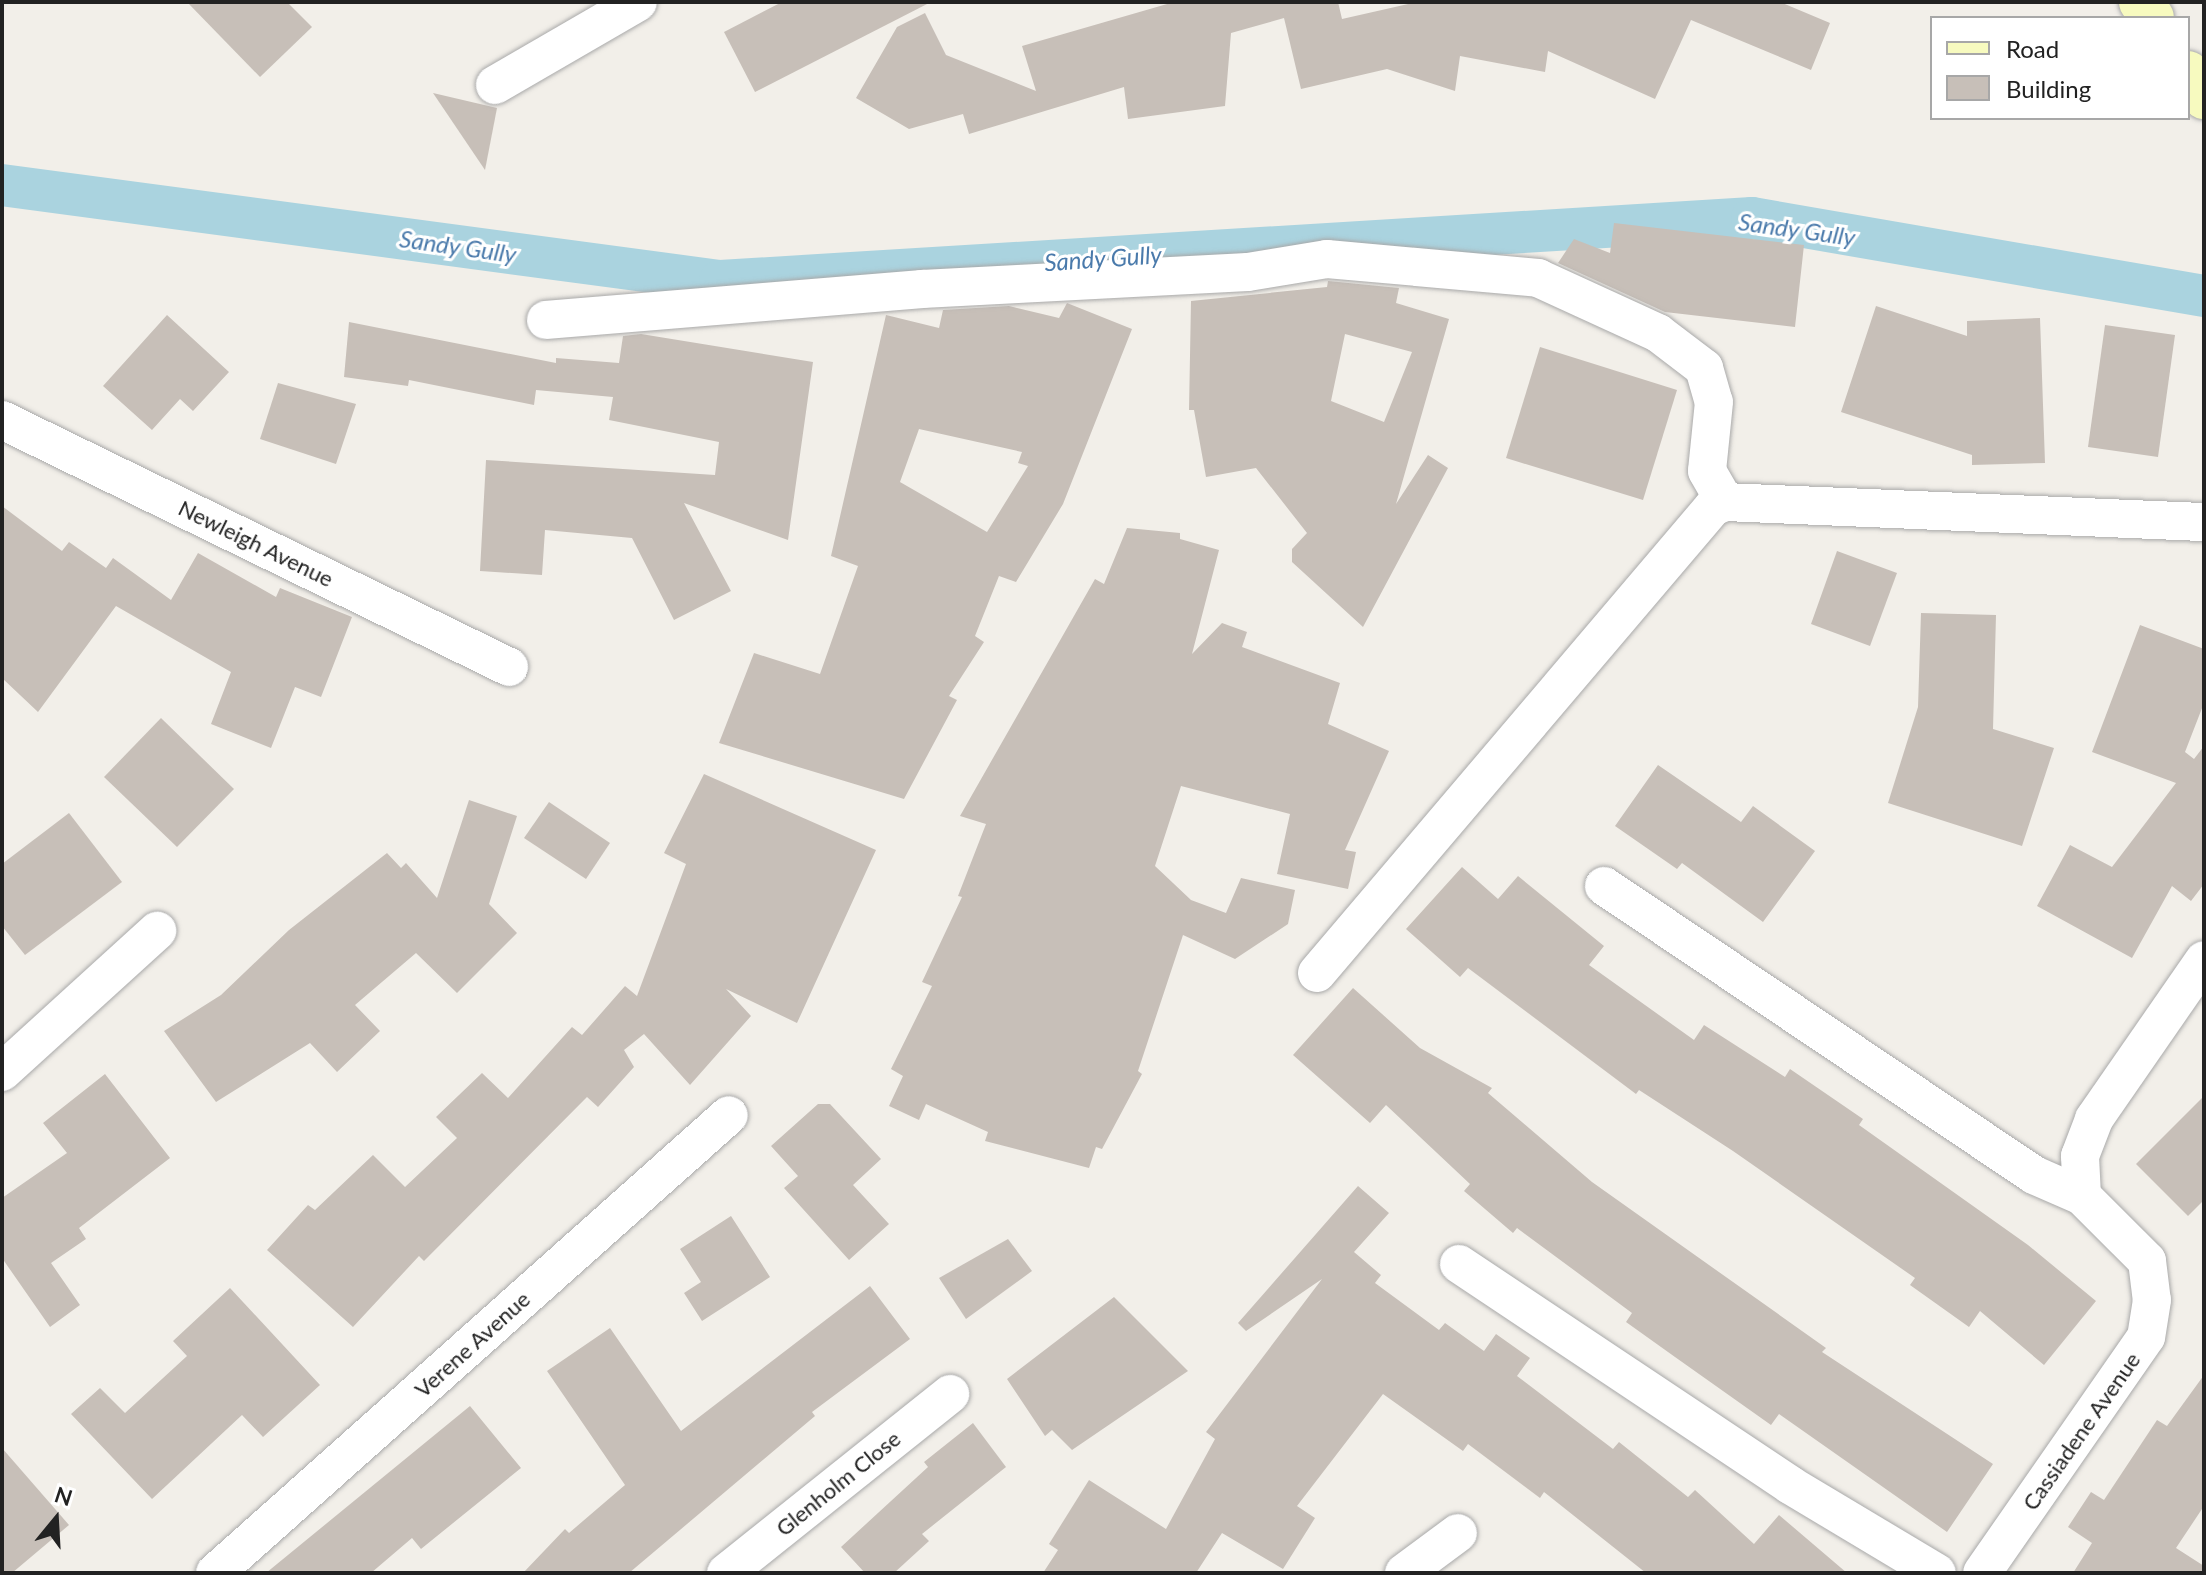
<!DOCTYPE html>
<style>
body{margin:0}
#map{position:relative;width:2206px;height:1575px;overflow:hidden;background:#f2efe9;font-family:Lato,sans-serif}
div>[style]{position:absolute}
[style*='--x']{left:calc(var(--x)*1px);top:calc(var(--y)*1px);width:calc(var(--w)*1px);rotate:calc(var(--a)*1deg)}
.canal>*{height:42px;margin:-21px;padding:0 21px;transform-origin:21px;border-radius:21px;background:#aad3df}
.building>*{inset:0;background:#c7bfb8}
.roads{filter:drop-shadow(0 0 2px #a9a9a9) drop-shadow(0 0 2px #a9a9a9)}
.street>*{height:38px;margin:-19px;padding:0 19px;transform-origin:19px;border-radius:19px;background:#fff}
.secondary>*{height:44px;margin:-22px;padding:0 22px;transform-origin:22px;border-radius:22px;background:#f7fabf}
span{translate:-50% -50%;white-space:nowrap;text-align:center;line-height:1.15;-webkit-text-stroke:6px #fff;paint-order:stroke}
.street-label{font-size:22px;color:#222}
.water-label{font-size:24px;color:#4a7aab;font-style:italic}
.frame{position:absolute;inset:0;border:4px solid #222;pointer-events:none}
.legend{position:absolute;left:1930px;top:16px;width:260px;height:104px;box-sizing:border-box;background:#fff;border:2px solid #a7a7a7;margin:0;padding:10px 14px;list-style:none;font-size:24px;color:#222}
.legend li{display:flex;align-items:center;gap:16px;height:40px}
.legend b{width:40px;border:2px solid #a7a7a7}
.north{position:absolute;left:16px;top:1479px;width:80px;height:80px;-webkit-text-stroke:6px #fff;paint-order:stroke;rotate:18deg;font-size:22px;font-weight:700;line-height:32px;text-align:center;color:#222}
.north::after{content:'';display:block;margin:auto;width:28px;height:36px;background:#222;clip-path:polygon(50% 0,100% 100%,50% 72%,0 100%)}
</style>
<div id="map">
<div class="canal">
<i style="--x:2;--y:185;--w:724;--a:7.62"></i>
<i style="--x:720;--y:281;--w:1034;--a:-3.49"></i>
<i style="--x:1752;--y:218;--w:459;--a:9.8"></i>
</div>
<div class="building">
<i style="clip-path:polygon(187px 2px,287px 2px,312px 27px,260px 77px)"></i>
<i style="clip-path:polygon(782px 2px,931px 2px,755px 92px,724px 32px)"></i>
<i style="clip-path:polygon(1174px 2px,1338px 2px,1342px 19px,1417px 2px,1780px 2px,1830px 23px,1811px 70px,1691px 20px,1655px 99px,1548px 51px,1545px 72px,1460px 56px,1455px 91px,1387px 69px,1301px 89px,1284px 18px,1231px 33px,1225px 106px,1128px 119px,1124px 87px,969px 134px,963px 114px,909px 129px,856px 98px,897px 27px,925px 13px,946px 55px,1036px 91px,1022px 46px)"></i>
<i style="clip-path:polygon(433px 93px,497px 108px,485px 170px)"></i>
<i style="clip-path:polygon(1614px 223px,1804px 245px,1795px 327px,1665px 312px,1558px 263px,1574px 239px,1610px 253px)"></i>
<i style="clip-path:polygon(evenodd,1328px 281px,1399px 288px,1396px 303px,1449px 319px,1396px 504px,1428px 455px,1448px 468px,1363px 627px,1292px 562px,1292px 549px,1307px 533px,1256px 468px,1206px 477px,1194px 410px,1189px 410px,1191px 301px,1327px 287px,1328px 281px,1345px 334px,1412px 352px,1384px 422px,1331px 401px,1345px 334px)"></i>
<i style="clip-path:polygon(evenodd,1067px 303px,1132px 329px,1063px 504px,1016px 582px,999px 576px,975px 636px,984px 642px,949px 696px,957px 700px,904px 799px,719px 743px,754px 653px,820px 674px,858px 566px,831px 556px,886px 315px,939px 328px,943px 310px,1009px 306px,1059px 318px,1067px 303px,919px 429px,1022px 452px,1018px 463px,1028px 466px,987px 532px,900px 482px,919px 429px)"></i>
<i style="clip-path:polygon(1876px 306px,1967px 336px,1967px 321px,2040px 318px,2045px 463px,1972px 465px,1972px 455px,1841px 412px)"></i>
<i style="clip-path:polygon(167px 315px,229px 372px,193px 411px,180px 399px,152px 430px,103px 386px)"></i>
<i style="clip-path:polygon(349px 322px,556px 363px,556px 358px,619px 363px,623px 336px,641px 334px,813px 362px,788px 540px,684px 503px,731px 591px,674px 620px,632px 538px,545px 530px,542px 575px,480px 571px,486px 460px,715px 475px,719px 442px,609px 420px,613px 397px,536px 390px,534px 405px,409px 380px,408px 386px,344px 377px)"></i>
<i style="clip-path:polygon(2105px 325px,2175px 335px,2158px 457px,2088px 447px)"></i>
<i style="clip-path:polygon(1540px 347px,1677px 390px,1643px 500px,1506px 458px)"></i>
<i style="clip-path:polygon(278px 383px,356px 404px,336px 464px,260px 439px)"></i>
<i style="clip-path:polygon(2px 506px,62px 551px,69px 542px,106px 568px,113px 558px,171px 600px,198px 553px,276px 597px,280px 588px,352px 617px,321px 697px,295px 687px,271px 748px,211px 724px,231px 672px,116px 606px,38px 712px,2px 678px)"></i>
<i style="clip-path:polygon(1127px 528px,1180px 533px,1180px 539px,1219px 550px,1192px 654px,1222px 623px,1247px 632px,1242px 647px,1340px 683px,1328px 724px,1389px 751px,1345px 850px,1356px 852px,1348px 889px,1277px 874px,1290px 814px,1181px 786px,1155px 866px,1191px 900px,1226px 913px,1241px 878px,1295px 890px,1288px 924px,1235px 959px,1183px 935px,1138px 1071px,1142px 1074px,1102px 1149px,1096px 1147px,1089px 1168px,985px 1141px,988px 1132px,926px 1104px,919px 1120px,889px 1106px,903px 1076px,891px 1069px,932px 986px,922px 982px,962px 897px,958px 896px,986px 824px,960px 816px,1095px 579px,1104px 584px)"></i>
<i style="clip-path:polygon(1837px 551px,1897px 573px,1870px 646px,1811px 624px)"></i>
<i style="clip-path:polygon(1921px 613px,1996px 615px,1993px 729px,2054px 748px,2022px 846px,1888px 803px,1918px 707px)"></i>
<i style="clip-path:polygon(2140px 625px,2204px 649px,2204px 703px,2185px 752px,2194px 759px,2204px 746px,2204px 884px,2191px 901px,2172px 886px,2132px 958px,2037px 906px,2070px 845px,2112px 867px,2176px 783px,2092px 752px)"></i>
<i style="clip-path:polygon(161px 718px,234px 789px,177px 847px,104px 777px)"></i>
<i style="clip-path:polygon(1658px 765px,1741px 822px,1753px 806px,1815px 851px,1763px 922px,1682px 863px,1677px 869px,1615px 826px)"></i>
<i style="clip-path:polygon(704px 774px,876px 850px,797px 1023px,726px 989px,751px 1016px,690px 1085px,644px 1034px,624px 1050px,634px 1067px,598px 1107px,587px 1097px,424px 1261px,419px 1256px,353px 1327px,267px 1250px,308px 1205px,315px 1210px,373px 1155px,405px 1187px,457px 1138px,436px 1117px,482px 1073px,508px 1098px,572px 1027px,582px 1035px,625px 986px,637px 996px,686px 864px,664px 853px)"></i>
<i style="clip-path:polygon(469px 800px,517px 816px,489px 904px,517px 933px,457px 993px,416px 953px,355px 1005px,380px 1031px,337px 1072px,310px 1043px,216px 1102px,164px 1031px,221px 995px,289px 930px,387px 853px,401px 868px,406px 863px,437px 898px)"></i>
<i style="clip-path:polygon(549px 802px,610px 843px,586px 879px,524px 838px)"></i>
<i style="clip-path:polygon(69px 813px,122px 882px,25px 955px,2px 926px,2px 864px)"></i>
<i style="clip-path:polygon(1462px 867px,1498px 899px,1518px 876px,1604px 946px,1589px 965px,1694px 1040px,1704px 1025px,1785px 1077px,1790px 1069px,1863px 1119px,1859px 1125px,2028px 1245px,2096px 1301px,2044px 1365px,1980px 1311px,1969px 1327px,1910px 1285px,1915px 1278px,1733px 1151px,1639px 1090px,1636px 1094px,1468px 968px,1460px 977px,1406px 929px)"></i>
<i style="clip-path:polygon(1353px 988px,1420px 1048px,1492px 1088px,1488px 1093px,1592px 1182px,1826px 1348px,1822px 1352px,1993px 1464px,1947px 1532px,1779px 1414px,1771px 1425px,1675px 1357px,1626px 1322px,1632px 1313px,1517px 1228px,1513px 1233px,1464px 1191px,1470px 1184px,1386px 1105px,1370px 1123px,1293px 1055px)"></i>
<i style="clip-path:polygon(105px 1074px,170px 1158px,79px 1228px,86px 1239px,51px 1263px,80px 1305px,50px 1327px,2px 1258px,2px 1198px,67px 1153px,43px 1123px)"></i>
<i style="clip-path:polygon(2204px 1096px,2204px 1200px,2188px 1216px,2136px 1164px)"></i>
<i style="clip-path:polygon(818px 1104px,830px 1104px,881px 1159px,853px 1185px,889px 1224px,849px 1260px,784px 1188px,798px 1176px,771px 1146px)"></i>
<i style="clip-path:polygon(1358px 1186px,1389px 1213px,1354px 1252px,1381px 1275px,1375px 1283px,1439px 1330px,1445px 1323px,1484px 1351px,1496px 1334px,1530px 1358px,1517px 1376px,1613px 1449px,1619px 1442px,1688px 1497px,1695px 1490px,1754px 1544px,1779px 1515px,1847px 1573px,1646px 1573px,1544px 1492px,1540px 1498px,1468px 1444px,1463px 1451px,1383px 1394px,1297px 1506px,1315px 1518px,1283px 1569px,1222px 1533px,1196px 1573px,1043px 1573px,1058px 1550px,1049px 1544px,1089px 1480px,1166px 1529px,1215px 1439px,1206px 1432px,1322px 1279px,1246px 1331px,1238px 1323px)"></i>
<i style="clip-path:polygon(731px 1216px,770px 1277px,702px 1321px,684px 1293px,701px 1282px,680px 1249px)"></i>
<i style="clip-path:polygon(1008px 1239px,1032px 1271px,966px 1319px,939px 1278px)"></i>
<i style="clip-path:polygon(870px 1286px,910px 1339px,812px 1412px,815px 1416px,629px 1573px,523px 1573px,565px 1529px,569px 1533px,625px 1485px,547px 1371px,610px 1328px,681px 1431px)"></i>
<i style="clip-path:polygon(230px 1288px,320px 1385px,263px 1437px,242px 1415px,152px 1499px,71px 1414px,100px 1388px,125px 1413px,187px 1356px,173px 1341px)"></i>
<i style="clip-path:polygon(1114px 1297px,1188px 1371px,1072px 1450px,1052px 1430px,1045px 1436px,1007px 1379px)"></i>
<i style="clip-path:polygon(2204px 1375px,2204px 1506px,2176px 1548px,2204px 1566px,2204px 1573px,2073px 1573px,2092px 1543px,2068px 1527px,2091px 1492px,2104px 1500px,2157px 1420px,2167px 1426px)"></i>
<i style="clip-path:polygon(470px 1406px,521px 1468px,421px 1549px,412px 1538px,371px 1573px,266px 1573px)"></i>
<i style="clip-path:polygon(973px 1423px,1006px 1467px,922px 1534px,929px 1541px,894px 1573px,865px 1573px,841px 1547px,928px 1467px,924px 1462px)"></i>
<i style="clip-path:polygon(2px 1448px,69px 1525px,12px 1573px,2px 1573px)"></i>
</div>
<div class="roads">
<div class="street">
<i style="--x:495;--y:85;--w:165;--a:-30.1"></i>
<i style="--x:546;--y:320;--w:377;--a:-4.7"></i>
<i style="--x:922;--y:289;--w:326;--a:-3"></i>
<i style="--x:1248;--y:272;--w:80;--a:-9.3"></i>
<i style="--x:1327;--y:259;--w:212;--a:5.1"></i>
<i style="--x:1538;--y:278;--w:132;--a:24.6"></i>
<i style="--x:1658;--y:333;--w:58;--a:37.3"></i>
<i style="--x:1704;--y:368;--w:35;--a:74"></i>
<i style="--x:1714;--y:402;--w:69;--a:95.8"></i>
<i style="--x:1707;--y:471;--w:36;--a:60"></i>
<i style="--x:2;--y:420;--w:564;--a:25.97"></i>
<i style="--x:1604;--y:886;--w:518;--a:33.9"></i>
<i style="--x:2034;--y:1175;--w:52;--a:23.6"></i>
<i style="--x:2082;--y:1196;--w:92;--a:45"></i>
<i style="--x:2147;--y:1261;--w:39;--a:83"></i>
<i style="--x:2152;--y:1300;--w:37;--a:99"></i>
<i style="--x:2146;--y:1337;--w:287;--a:124.8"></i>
<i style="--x:1317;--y:973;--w:612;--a:-49.64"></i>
<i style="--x:1713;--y:507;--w:13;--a:-23"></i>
<i style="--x:1725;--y:502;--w:479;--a:2.4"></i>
<i style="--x:2;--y:1072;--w:210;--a:-42.3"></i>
<i style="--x:2082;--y:1196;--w:40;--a:-92.9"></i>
<i style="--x:2080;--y:1156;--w:40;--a:-69"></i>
<i style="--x:2094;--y:1119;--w:193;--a:-55.3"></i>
<i style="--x:1459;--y:1264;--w:398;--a:33.7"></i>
<i style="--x:1790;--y:1485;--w:171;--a:30.9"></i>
<i style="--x:215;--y:1573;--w:688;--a:-41.7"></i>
<i style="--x:726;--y:1573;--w:287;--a:-38.6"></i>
<i style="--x:1404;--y:1573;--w:67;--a:-36.5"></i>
</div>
<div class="secondary">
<i style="--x:2141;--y:2;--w:19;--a:55"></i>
<i style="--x:2188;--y:73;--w:29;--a:56"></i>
</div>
</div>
<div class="street-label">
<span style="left:256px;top:543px;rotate:26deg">Newleigh Avenue</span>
<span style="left:472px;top:1344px;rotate:-42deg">Verene Avenue</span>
<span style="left:2081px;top:1431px;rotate:-55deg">Cassiadene Avenue</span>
<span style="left:838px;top:1483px;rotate:-39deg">Glenholm Close</span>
</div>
<div class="water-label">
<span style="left:1797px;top:229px;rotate:8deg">Sandy Gully</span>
<span style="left:458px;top:246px;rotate:8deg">Sandy Gully</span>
<span style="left:1103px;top:258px;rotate:-4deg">Sandy Gully</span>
</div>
<div class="frame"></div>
<ul class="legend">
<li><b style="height:10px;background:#f7fabf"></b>Road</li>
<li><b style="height:22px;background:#c7bfb8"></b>Building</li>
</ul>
<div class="north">N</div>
</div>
